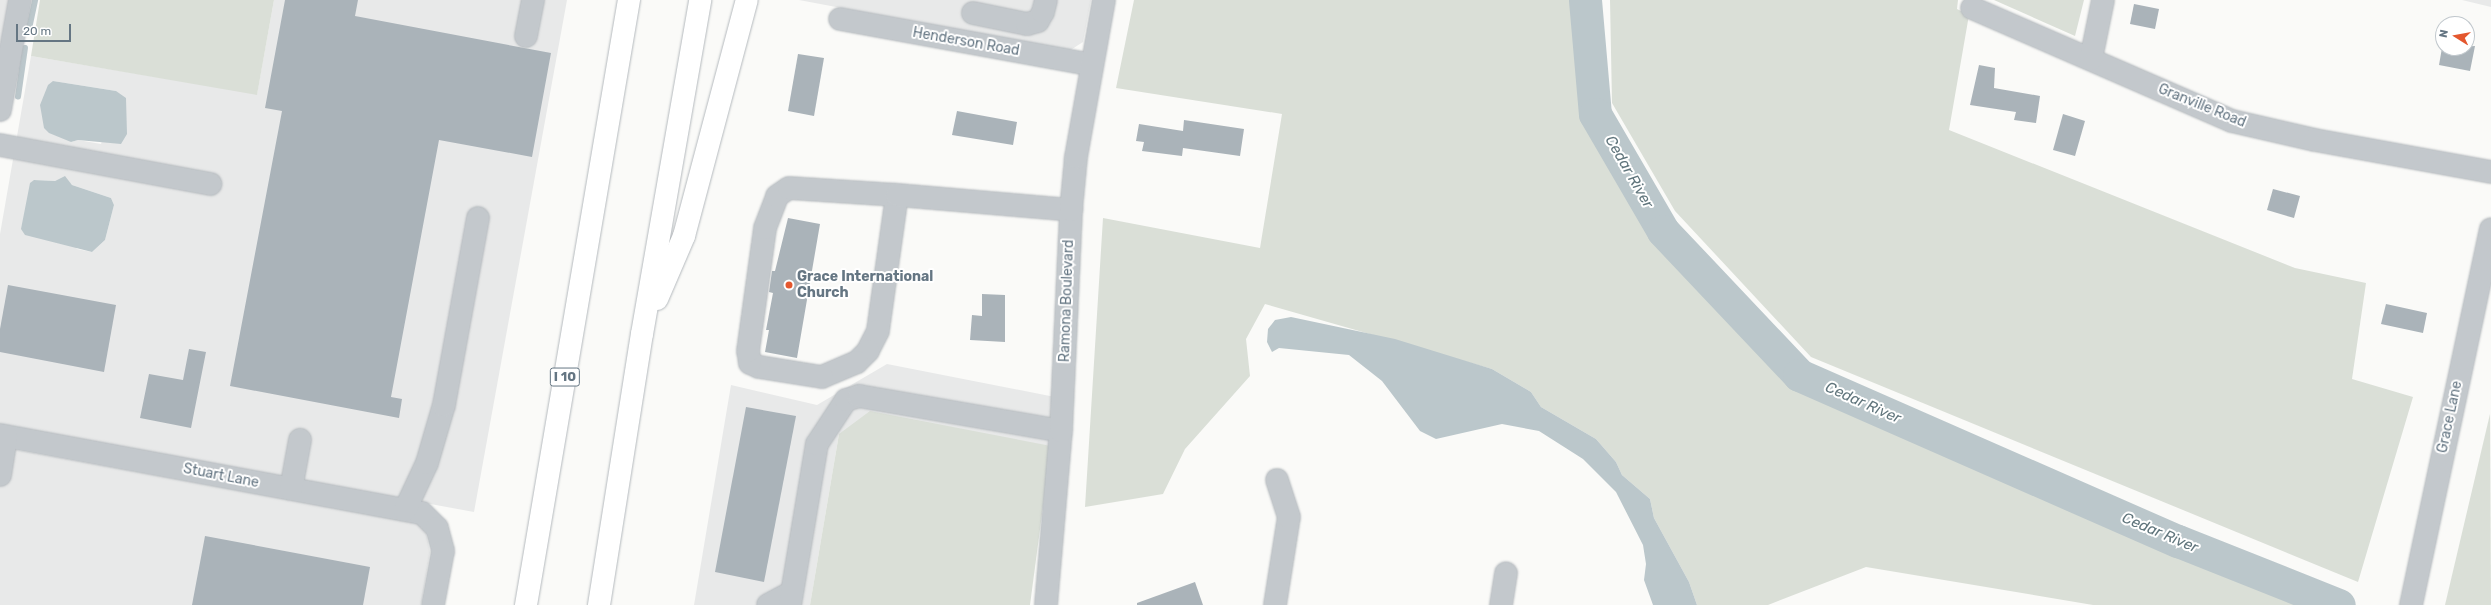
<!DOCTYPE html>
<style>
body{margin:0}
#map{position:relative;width:2491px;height:605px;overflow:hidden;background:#fafaf8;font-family:Rubik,sans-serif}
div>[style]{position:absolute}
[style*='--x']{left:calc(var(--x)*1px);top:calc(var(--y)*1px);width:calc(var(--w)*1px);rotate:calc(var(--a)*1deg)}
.built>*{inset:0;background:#e8e9e9}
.green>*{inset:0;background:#dadfd7}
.water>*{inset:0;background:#bbc7cb}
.stream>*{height:5.5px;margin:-2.75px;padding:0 2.75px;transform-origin:2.75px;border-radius:2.75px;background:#bbc7cb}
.river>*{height:33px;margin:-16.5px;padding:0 16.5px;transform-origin:16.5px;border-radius:16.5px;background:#bbc7cb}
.building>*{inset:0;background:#aab3b9}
.roads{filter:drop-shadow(0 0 1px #b4b9bd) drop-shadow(0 0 1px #b4b9bd)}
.minor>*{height:22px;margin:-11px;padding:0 11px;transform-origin:11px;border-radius:11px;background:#c3c8cc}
.highway>*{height:22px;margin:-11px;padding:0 11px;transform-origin:11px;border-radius:11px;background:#fff}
.dots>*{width:11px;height:11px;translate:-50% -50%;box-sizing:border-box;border:2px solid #fff;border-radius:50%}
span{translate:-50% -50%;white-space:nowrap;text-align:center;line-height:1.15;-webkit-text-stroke:4px #fff;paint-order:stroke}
.shield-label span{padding:1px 3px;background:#fff;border:1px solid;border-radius:3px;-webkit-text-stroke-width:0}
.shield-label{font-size:13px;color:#657683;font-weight:700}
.street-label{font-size:14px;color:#657683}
.poi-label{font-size:14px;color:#657683;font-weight:700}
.left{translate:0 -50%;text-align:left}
.water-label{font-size:15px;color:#60757c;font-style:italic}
.north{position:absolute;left:2435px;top:16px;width:40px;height:40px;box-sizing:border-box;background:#fff;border:1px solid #c1c8cd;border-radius:50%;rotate:281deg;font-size:11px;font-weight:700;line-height:16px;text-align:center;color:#657683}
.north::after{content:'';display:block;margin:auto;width:14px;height:18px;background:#e4572e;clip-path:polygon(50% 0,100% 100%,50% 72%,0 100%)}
.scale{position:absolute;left:16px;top:24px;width:55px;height:18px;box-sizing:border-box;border:2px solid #657683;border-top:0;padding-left:5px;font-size:12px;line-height:14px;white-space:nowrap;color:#657683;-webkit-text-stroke:3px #fff;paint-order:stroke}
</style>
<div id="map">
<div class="built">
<i style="clip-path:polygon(0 0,9px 0,0 47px)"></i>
<i style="clip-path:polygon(evenodd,274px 0,567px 0,474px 512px,0 425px,0 234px,31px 56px,257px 94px,274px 0,53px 81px,116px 91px,101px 144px,78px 140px,71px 142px,64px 137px,53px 81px,274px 0,65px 177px,72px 185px,111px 198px,114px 205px,105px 240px,92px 252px,77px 249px,34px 180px,55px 181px,65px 177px)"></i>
<i style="clip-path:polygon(799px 0,1091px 0,1083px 42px,1069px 51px)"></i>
<i style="clip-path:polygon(2462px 0,2491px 0,2491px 7px)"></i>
<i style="clip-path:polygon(887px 364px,1055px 397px,1051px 446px,839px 434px,810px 605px,694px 605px,731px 385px,817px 405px)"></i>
<i style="clip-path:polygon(0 447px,419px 523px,426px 533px,430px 552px,421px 605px,0 605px)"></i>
</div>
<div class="green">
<i style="clip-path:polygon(40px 0,274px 0,257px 95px,31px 56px)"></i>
<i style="clip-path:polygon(1134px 0,1573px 0,1586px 117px,1654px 236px,1793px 387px,2305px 605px,2093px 605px,1866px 567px,1768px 605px,1697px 605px,1689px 582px,1654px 518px,1650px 499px,1622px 475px,1616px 462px,1596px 439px,1541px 407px,1531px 392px,1492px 369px,1265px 304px,1246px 339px,1250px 376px,1185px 449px,1163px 494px,1085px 507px,1103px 218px,1260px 248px,1282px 114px,1116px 88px)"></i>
<i style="clip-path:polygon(1610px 0,1958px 0,1957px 9px,1969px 15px,1949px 130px,2295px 268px,2366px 283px,2352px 379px,2413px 397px,2358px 582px,1811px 357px,1675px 211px,1612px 103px)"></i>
<i style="clip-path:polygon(1994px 0,2084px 0,2075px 36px)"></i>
<i style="clip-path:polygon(870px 411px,1051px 446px,1030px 605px,810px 605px,839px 434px)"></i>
<i style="clip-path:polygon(2490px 414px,2491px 605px,2445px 605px)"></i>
</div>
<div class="water">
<i style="clip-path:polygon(53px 81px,116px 91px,126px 98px,127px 134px,121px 144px,78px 140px,71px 142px,49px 133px,44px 128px,40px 105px,48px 85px)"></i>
<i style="clip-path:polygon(65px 176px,72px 185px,111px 198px,114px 205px,105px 240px,92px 252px,25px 235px,21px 229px,30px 183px,34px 180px,55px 181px)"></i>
<i style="clip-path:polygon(1291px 317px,1395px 339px,1492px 369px,1531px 392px,1541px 407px,1596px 439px,1616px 462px,1622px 475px,1650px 499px,1654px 518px,1689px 582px,1697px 605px,1653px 605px,1644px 580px,1646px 564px,1643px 545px,1616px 492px,1583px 459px,1539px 431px,1502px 424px,1436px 439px,1420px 431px,1382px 381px,1349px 355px,1279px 348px,1272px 352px,1267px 342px,1268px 329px,1275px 320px)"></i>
</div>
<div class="stream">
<i style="--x:29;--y:29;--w:30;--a:-78"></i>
<i style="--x:18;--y:97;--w:49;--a:-81.9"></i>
</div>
<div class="river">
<i style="--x:1585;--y:0;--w:114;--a:85"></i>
<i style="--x:1595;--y:114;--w:135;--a:59.8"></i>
<i style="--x:1663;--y:231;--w:198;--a:46.6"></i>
<i style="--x:1799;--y:375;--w:414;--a:23.7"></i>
<i style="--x:2178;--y:541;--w:173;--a:21.7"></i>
</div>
<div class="building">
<i style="clip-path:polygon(285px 0,358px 0,355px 16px,551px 53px,532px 157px,439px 140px,391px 397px,402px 399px,399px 418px,230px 386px,282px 111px,265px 108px)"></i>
<i style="clip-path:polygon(2134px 4px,2159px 9px,2155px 29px,2130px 24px)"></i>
<i style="clip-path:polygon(2447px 19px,2470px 23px,2467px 38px,2467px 24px,2446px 24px)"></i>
<i style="clip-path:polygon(2443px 42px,2443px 48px,2475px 46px,2470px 71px,2439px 65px)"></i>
<i style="clip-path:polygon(798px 54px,824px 58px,814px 116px,788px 111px)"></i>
<i style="clip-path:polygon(1979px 65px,1995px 68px,1994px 88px,2040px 96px,2036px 123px,2014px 120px,2016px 112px,1970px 105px)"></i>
<i style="clip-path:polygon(957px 111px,1017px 122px,1013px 145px,952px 135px)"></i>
<i style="clip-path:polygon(2063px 114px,2085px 121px,2075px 156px,2053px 150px)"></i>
<i style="clip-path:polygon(1184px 120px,1244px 129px,1240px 156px,1183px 148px,1182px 156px,1142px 151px,1144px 142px,1136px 141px,1139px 124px,1183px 131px)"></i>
<i style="clip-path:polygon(2273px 189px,2300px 196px,2294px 218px,2267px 210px)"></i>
<i style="clip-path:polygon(788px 218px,820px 224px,797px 358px,765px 352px,769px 330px,766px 330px,773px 293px,769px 292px,772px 271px,775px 271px)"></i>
<i style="clip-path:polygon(8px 285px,116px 305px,104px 372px,0 352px,0 329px)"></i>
<i style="clip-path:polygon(982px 294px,1005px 295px,1005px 342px,970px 340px,972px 315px,982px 316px)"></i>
<i style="clip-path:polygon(2386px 304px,2427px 313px,2423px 333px,2381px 324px)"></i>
<i style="clip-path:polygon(189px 349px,206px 352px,191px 428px,140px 418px,149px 374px,183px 380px)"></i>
<i style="clip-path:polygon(746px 407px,796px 416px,764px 582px,715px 572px)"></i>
<i style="clip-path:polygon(205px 536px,370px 567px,363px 605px,192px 605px)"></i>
<i style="clip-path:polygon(1195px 582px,1203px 605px,1137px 605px,1137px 603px)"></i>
</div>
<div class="roads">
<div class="minor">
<i style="--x:1972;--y:8;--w:283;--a:23.5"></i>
<i style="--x:2232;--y:121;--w:85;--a:12.9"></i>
<i style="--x:2315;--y:140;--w:179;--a:10.3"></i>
<i style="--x:973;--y:13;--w:55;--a:11.5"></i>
<i style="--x:1027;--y:24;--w:11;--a:-15"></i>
<i style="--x:1038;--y:21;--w:10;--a:-61"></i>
<i style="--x:1043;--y:12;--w:12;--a:-76"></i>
<i style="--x:840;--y:19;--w:256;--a:10.3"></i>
<i style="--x:526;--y:36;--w:37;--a:-79"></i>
<i style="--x:2091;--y:59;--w:60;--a:-78.5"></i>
<i style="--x:0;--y:110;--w:112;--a:-79.7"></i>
<i style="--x:0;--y:145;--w:214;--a:10.5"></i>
<i style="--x:897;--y:195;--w:137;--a:98"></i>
<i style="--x:878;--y:331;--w:22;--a:117"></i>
<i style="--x:868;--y:351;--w:16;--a:135"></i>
<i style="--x:857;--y:362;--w:38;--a:157"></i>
<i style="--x:822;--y:377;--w:64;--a:-171"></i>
<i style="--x:759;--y:367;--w:10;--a:-156"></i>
<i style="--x:750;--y:363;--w:12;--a:-99"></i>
<i style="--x:748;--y:351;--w:124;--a:-82.1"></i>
<i style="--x:765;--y:228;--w:34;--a:-69"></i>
<i style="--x:777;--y:196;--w:14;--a:-34"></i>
<i style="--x:789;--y:188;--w:108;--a:3.7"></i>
<i style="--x:897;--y:195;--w:175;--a:4.9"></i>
<i style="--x:0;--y:435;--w:429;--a:10.5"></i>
<i style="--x:422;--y:513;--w:21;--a:45"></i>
<i style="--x:437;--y:528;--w:24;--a:75"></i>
<i style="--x:443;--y:551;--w:55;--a:100.5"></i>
<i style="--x:0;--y:475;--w:39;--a:-81"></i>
<i style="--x:291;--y:489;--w:50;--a:-79.6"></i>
<i style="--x:405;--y:510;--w:52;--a:-64.9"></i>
<i style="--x:427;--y:463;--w:60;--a:-73.7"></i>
<i style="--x:444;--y:405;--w:190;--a:-79.7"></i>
<i style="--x:768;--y:605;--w:26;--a:-28"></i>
<i style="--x:790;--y:605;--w:163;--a:-80.5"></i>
<i style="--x:817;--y:444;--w:53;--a:-56.6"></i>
<i style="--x:846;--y:400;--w:14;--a:-17"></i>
<i style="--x:859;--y:396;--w:205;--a:9.8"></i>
<i style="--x:1046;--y:605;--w:175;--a:-85.1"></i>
<i style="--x:1061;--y:431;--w:221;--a:-87.4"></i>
<i style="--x:1071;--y:210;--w:53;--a:-84.6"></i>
<i style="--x:1076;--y:157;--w:159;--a:-79.9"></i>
<i style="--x:1275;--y:605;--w:89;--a:-81"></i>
<i style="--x:1289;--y:517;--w:39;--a:-108"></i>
<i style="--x:1501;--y:605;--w:32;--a:-81"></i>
<i style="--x:2411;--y:605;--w:384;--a:-78"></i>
</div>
<div class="highway">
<i style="--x:657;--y:299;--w:69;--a:-66.8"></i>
<i style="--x:684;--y:236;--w:244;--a:-75.1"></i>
<i style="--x:526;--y:605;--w:614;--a:-80.34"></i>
<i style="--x:599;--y:605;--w:274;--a:-81"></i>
<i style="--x:642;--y:334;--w:339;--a:-80.1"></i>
</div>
</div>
<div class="dots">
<i style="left:789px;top:285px;background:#e4572e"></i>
</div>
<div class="shield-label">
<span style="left:565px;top:377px">I 10</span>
</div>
<div class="street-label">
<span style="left:966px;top:42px;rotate:10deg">Henderson Road</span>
<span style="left:2202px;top:106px;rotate:22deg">Granville Road</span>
<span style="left:1067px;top:301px;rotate:-88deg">Ramona Boulevard</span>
<span style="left:2450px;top:417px;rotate:-78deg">Grace Lane</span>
<span style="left:221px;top:476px;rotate:11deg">Stuart Lane</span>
</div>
<div class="poi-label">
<span class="left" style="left:797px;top:285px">Grace International<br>Church</span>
</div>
<div class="water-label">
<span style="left:1629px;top:172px;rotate:60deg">Cedar River</span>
<span style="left:1863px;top:403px;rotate:24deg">Cedar River</span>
<span style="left:2160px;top:533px;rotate:23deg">Cedar River</span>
</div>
<div class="north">N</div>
<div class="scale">20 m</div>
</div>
